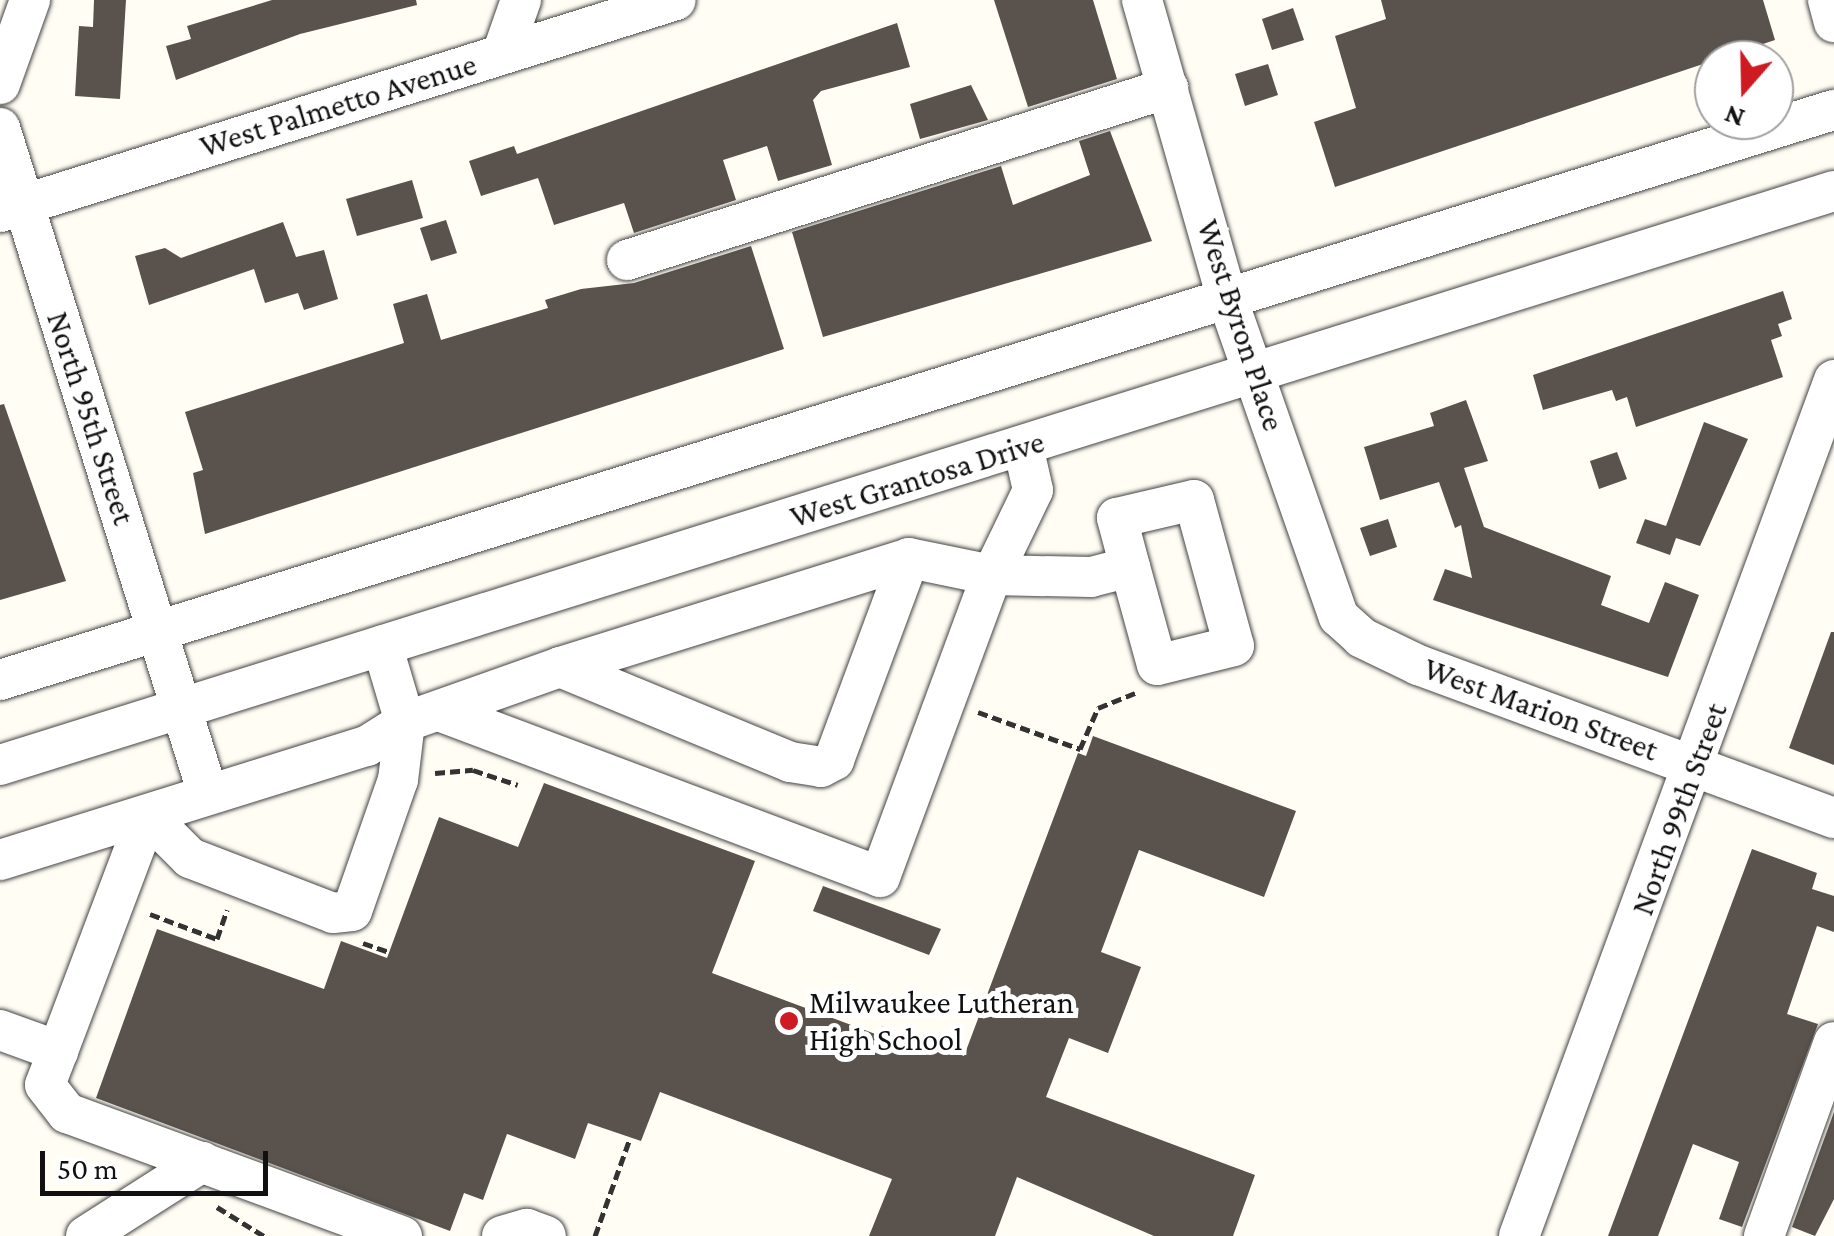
<!DOCTYPE html>
<style>
body{margin:0}
#map{position:relative;width:1834px;height:1236px;overflow:hidden;background:#fffdf4;font-family:"Crimson Pro",serif}
div>[style]{position:absolute}
[style*='--x']{left:calc(var(--x)*1px);top:calc(var(--y)*1px);width:calc(var(--w)*1px);rotate:calc(var(--a)*1deg)}
.building>*{inset:0;background:#5a524c}
.path>*{height:5px;margin-top:-2.5px;transform-origin:0;background:repeating-linear-gradient(90deg,#333 0 10px,transparent 0 15px)}
.roads{filter:drop-shadow(0 0 2px #444) drop-shadow(0 0 2px #444)}
.minor>*{height:40px;margin:-20px;padding:0 20px;transform-origin:20px;border-radius:20px;background:#fff}
.dots>*{width:28px;height:28px;translate:-50% -50%;box-sizing:border-box;border:5px solid #fff;border-radius:50%}
span{translate:-50% -50%;white-space:nowrap;text-align:center;line-height:1.15;-webkit-text-stroke:10px #fff;paint-order:stroke}
.street-label{font-size:32px;color:#111}
.poi-label{font-size:32px;color:#111}
.left{translate:0 -50%;text-align:left}
.north{position:absolute;left:1694px;top:40px;width:100px;height:100px;box-sizing:border-box;background:#fff;border:2px solid #a0a0a0;border-radius:50%;rotate:200deg;font-size:28px;font-weight:700;line-height:40px;text-align:center;color:#111}
.north::after{content:'';display:block;margin:auto;width:35px;height:45px;background:#ce1b21;clip-path:polygon(50% 0,100% 100%,50% 72%,0 100%)}
.scale{position:absolute;left:40px;top:1151px;width:228px;height:45px;box-sizing:border-box;border:5px solid #111;border-top:0;padding-left:12px;font-size:30px;line-height:35px;white-space:nowrap;color:#111;-webkit-text-stroke:8px #fff;paint-order:stroke}
</style>
<div id="map">
<div class="building">
<i style="clip-path:polygon(94px 0,126px 0,120px 99px,75px 96px,79px 26px,93px 27px)"></i>
<i style="clip-path:polygon(272px 0,416px 0,417px 5px,300px 34px,176px 80px,166px 46px,191px 39px,187px 26px)"></i>
<i style="clip-path:polygon(994px 0,1093px 0,1117px 79px,1028px 107px)"></i>
<i style="clip-path:polygon(1381px 0,1763px 0,1775px 40px,1335px 187px,1314px 122px,1356px 108px,1335px 36px,1386px 19px)"></i>
<i style="clip-path:polygon(1293px 8px,1304px 40px,1272px 50px,1262px 19px)"></i>
<i style="clip-path:polygon(897px 23px,910px 67px,821px 91px,813px 100px,832px 165px,778px 181px,767px 146px,723px 160px,736px 200px,634px 233px,624px 203px,554px 225px,538px 178px,481px 196px,469px 161px,514px 146px,517px 154px)"></i>
<i style="clip-path:polygon(1268px 64px,1278px 95px,1245px 106px,1235px 74px)"></i>
<i style="clip-path:polygon(971px 85px,988px 120px,920px 139px,910px 104px)"></i>
<i style="clip-path:polygon(1110px 131px,1152px 241px,823px 337px,792px 232px,1001px 166px,1013px 205px,1090px 175px,1079px 141px)"></i>
<i style="clip-path:polygon(412px 180px,423px 218px,357px 236px,346px 199px)"></i>
<i style="clip-path:polygon(446px 220px,457px 253px,431px 261px,420px 228px)"></i>
<i style="clip-path:polygon(283px 222px,296px 257px,324px 250px,338px 299px,304px 310px,298px 293px,265px 303px,254px 269px,149px 305px,135px 256px,165px 248px,181px 258px)"></i>
<i style="clip-path:polygon(751px 246px,784px 349px,205px 534px,193px 473px,203px 470px,185px 412px,404px 343px,393px 304px,427px 294px,441px 340px,548px 308px,545px 300px,581px 289px,634px 283px)"></i>
<i style="clip-path:polygon(1783px 291px,1792px 319px,1778px 324px,1782px 336px,1771px 340px,1783px 377px,1636px 427px,1627px 397px,1616px 401px,1612px 390px,1543px 410px,1533px 375px)"></i>
<i style="clip-path:polygon(1466px 400px,1488px 461px,1464px 468px,1484px 527px,1611px 576px,1601px 605px,1649px 623px,1665px 582px,1699px 595px,1668px 677px,1433px 600px,1445px 569px,1472px 578px,1461px 525px,1455px 528px,1439px 482px,1380px 500px,1364px 447px,1434px 426px,1430px 413px)"></i>
<i style="clip-path:polygon(4px 404px,66px 581px,0 600px,0 405px)"></i>
<i style="clip-path:polygon(1704px 422px,1748px 439px,1700px 546px,1676px 538px,1670px 555px,1636px 543px,1645px 519px,1666px 526px)"></i>
<i style="clip-path:polygon(1617px 452px,1627px 479px,1599px 489px,1590px 461px)"></i>
<i style="clip-path:polygon(1388px 519px,1397px 547px,1370px 556px,1360px 528px)"></i>
<i style="clip-path:polygon(1831px 632px,1834px 632px,1834px 765px,1789px 748px)"></i>
<i style="clip-path:polygon(1093px 736px,1296px 811px,1264px 897px,1139px 850px,1101px 952px,1141px 967px,1108px 1053px,1069px 1038px,1046px 1097px,1255px 1175px,1233px 1236px,1154px 1236px,1017px 1177px,995px 1236px,869px 1236px,892px 1179px,660px 1092px,641px 1141px,588px 1123px,575px 1159px,507px 1134px,483px 1200px,464px 1193px,450px 1231px,96px 1098px,157px 929px,324px 989px,341px 941px,387px 958px,439px 817px,518px 847px,544px 783px,755px 861px,712px 973px,878px 1035px,882px 1026px,964px 1056px,1078px 753px,1086px 756px)"></i>
<i style="clip-path:polygon(1752px 849px,1817px 873px,1812px 889px,1834px 896px,1834px 932px,1817px 926px,1787px 1014px,1818px 1024px,1742px 1227px,1719px 1219px,1739px 1162px,1693px 1144px,1658px 1236px,1608px 1236px)"></i>
<i style="clip-path:polygon(823px 886px,941px 929px,929px 955px,813px 911px)"></i>
<i style="clip-path:polygon(1834px 1112px,1834px 1199px,1815px 1236px,1792px 1227px)"></i>
</div>
<div class="path">
<i style="--x:978;--y:712;--w:109;--a:19.9"></i>
<i style="--x:1080;--y:749;--w:45;--a:-66.3"></i>
<i style="--x:1098;--y:708;--w:40;--a:-22"></i>
<i style="--x:435;--y:773;--w:38;--a:-5"></i>
<i style="--x:473;--y:770;--w:47;--a:18.4"></i>
<i style="--x:150;--y:914;--w:72;--a:20.5"></i>
<i style="--x:217;--y:939;--w:31;--a:-71"></i>
<i style="--x:363;--y:943;--w:28;--a:19"></i>
<i style="--x:217;--y:1207;--w:55;--a:31.7"></i>
<i style="--x:595;--y:1236;--w:104;--a:-70.3"></i>
</div>
<div class="roads">
<div class="minor">
<i style="--x:1142;--y:0;--w:310;--a:74.1"></i>
<i style="--x:1227;--y:298;--w:338;--a:70.7"></i>
<i style="--x:1339;--y:617;--w:31;--a:42"></i>
<i style="--x:1362;--y:638;--w:62;--a:25.7"></i>
<i style="--x:1418;--y:665;--w:443;--a:20.2"></i>
<i style="--x:1828;--y:0;--w:23;--a:75"></i>
<i style="--x:502;--y:54;--w:57;--a:-70.6"></i>
<i style="--x:0;--y:84;--w:89;--a:-70.3"></i>
<i style="--x:0;--y:128;--w:695;--a:72.66"></i>
<i style="--x:0;--y:212;--w:708;--a:-17.41"></i>
<i style="--x:627;--y:260;--w:568;--a:-17.64"></i>
<i style="--x:560;--y:667;--w:249;--a:22.4"></i>
<i style="--x:790;--y:762;--w:31;--a:9"></i>
<i style="--x:821;--y:767;--w:15;--a:-28"></i>
<i style="--x:834;--y:760;--w:215;--a:-69.6"></i>
<i style="--x:0;--y:680;--w:1921;--a:-17.27"></i>
<i style="--x:439;--y:711;--w:471;--a:20.6"></i>
<i style="--x:880;--y:877;--w:322;--a:-69.7"></i>
<i style="--x:992;--y:575;--w:94;--a:-64.2"></i>
<i style="--x:1033;--y:490;--w:45;--a:-102.8"></i>
<i style="--x:0;--y:765;--w:1922;--a:-17.38"></i>
<i style="--x:147;--y:815;--w:61;--a:45"></i>
<i style="--x:190;--y:858;--w:153;--a:21"></i>
<i style="--x:333;--y:913;--w:19;--a:-6"></i>
<i style="--x:352;--y:911;--w:139;--a:-70.7"></i>
<i style="--x:398;--y:780;--w:58;--a:-83.1"></i>
<i style="--x:405;--y:722;--w:80;--a:-106.6"></i>
<i style="--x:0;--y:860;--w:384;--a:-17.3"></i>
<i style="--x:367;--y:746;--w:45;--a:-32.3"></i>
<i style="--x:405;--y:722;--w:164;--a:-19.5"></i>
<i style="--x:560;--y:667;--w:366;--a:-17.3"></i>
<i style="--x:909;--y:558;--w:85;--a:11.6"></i>
<i style="--x:992;--y:575;--w:99;--a:1.2"></i>
<i style="--x:1091;--y:577;--w:40;--a:-14.4"></i>
<i style="--x:1130;--y:567;--w:51;--a:-104.9"></i>
<i style="--x:1117;--y:518;--w:79;--a:-13.2"></i>
<i style="--x:1194;--y:500;--w:151;--a:74.7"></i>
<i style="--x:1234;--y:646;--w:79;--a:166.1"></i>
<i style="--x:1157;--y:665;--w:102;--a:-105.4"></i>
<i style="--x:0;--y:1030;--w:62;--a:19.9"></i>
<i style="--x:58;--y:1051;--w:252;--a:-69.3"></i>
<i style="--x:58;--y:1051;--w:36;--a:111"></i>
<i style="--x:45;--y:1085;--w:36;--a:52"></i>
<i style="--x:67;--y:1113;--w:357;--a:20.2"></i>
<i style="--x:86;--y:1236;--w:138;--a:-32.5"></i>
<i style="--x:502;--y:1236;--w:26;--a:-16"></i>
<i style="--x:527;--y:1229;--w:20;--a:20"></i>
<i style="--x:1519;--y:1236;--w:912;--a:-69.8"></i>
<i style="--x:1764;--y:1236;--w:206;--a:-70.2"></i>
</div>
</div>
<div class="dots">
<i style="left:789px;top:1021px;background:#ce1b21"></i>
</div>
<div class="street-label">
<span style="left:338px;top:105px;rotate:-17deg">West Palmetto Avenue</span>
<span style="left:1241px;top:325px;rotate:72deg">West Byron Place</span>
<span style="left:91px;top:418px;rotate:72deg">North 95th Street</span>
<span style="left:917px;top:479px;rotate:-17deg">West Grantosa Drive</span>
<span style="left:1541px;top:709px;rotate:20deg">West Marion Street</span>
<span style="left:1679px;top:809px;rotate:-70deg">North 99th Street</span>
</div>
<div class="poi-label">
<span class="left" style="left:809px;top:1021px">Milwaukee Lutheran<br>High School</span>
</div>
<div class="north">N</div>
<div class="scale">50 m</div>
</div>
